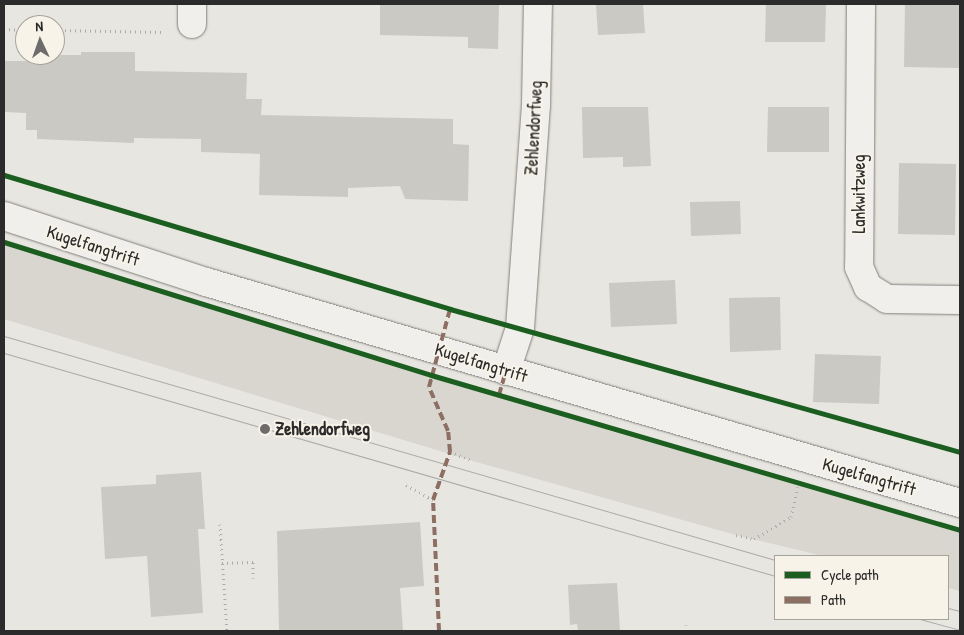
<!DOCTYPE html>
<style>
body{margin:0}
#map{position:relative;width:964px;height:635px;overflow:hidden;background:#e8e6e0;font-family:"Patrick Hand",sans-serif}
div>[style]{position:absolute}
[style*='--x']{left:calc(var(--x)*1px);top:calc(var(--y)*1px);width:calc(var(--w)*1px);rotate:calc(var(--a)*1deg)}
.green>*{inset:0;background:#d8d6ce}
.building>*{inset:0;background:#cac9c4}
.path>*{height:3px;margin-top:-1.5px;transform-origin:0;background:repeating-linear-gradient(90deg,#acaba9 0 1px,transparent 0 5px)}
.roads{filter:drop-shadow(0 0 1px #807f7c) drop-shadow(0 0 1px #807f7c)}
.street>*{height:28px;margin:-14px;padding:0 14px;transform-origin:14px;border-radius:14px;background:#f0efeb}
.secondary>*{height:28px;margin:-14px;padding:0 14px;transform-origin:14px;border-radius:14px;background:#f0efeb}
.tram>*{height:1px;margin:-0.5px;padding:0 0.5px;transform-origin:0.5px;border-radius:0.5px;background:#acaba9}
.quiet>*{height:4px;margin-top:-2px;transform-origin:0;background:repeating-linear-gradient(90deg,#8d6e63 0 8px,transparent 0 12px)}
.cycleway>*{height:5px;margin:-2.5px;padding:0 2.5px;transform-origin:2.5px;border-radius:2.5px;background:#1b5e20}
.dots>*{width:14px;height:14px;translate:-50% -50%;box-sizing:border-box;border:2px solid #f7f3e8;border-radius:50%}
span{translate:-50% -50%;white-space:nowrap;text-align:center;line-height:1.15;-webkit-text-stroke:4px #f7f3e8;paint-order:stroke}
.street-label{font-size:18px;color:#2b2b2b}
.poi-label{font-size:18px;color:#2b2b2b;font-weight:700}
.left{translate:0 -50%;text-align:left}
.frame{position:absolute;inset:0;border:5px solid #2b2b2b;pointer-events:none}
.legend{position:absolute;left:774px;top:555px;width:175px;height:65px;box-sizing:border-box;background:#f7f3e8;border:1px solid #a5a39c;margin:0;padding:6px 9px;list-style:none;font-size:15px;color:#2b2b2b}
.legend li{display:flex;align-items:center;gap:10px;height:25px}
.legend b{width:25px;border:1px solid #a5a39c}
.north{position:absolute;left:15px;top:15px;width:50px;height:50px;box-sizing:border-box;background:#f7f3e8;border:1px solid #a5a39c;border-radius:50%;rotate:357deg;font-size:14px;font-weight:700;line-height:20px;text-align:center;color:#2b2b2b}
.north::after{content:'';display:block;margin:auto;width:18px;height:22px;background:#6d6c6a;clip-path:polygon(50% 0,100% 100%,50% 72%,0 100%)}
</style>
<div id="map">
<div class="green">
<i style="clip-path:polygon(4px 242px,431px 375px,960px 530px,960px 591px,948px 588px,948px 556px,823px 556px,736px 535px,473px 461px,4px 319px)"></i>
</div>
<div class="building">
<i style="clip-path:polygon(380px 4px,499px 4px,498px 49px,468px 48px,468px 37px,380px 35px)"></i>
<i style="clip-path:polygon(596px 4px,643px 4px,645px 33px,598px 35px)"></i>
<i style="clip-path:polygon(766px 4px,826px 4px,825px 42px,765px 42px)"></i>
<i style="clip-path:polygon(905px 4px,960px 4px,960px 68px,904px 67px)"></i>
<i style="clip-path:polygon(81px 52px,135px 52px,135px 71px,247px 73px,246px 99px,262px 99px,261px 115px,453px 119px,453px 144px,469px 145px,468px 201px,405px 199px,400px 186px,348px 188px,348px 197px,259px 195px,260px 154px,201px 152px,201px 139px,134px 138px,134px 143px,37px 139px,37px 130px,26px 130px,26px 113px,4px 112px,4px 61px,37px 61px,38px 55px,81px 55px)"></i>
<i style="clip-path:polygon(582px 107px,648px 107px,651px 166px,623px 167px,623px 157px,583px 158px)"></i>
<i style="clip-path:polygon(768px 107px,829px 107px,829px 152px,767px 152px)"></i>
<i style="clip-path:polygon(899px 163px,956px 164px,955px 235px,898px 234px)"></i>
<i style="clip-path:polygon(740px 201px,741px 234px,691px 236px,690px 202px)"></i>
<i style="clip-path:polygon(675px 280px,677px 324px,611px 327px,609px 283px)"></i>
<i style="clip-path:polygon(780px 297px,781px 350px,730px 352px,729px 298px)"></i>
<i style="clip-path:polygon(815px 354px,881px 356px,879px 404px,813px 402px)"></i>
<i style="clip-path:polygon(201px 472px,205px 529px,198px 529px,203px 613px,151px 617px,147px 556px,105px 559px,101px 487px,156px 484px,156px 475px)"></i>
<i style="clip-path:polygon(420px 522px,424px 586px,400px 588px,403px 631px,279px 631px,277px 531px)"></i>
<i style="clip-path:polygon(617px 583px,620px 631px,578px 631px,577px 624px,570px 625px,568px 585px)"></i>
</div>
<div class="path">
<i style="--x:4;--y:29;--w:21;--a:3"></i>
<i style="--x:55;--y:30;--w:109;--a:1.1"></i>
<i style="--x:450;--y:452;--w:25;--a:21"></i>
<i style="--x:406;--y:485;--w:31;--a:29"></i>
<i style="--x:220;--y:524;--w:107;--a:86.3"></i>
<i style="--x:736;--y:535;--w:18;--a:13"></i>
<i style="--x:754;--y:539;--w:43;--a:-30.7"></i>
<i style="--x:791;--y:517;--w:31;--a:-77"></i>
<i style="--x:222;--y:563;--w:31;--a:-2"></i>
<i style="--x:253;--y:562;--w:16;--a:90"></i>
<i style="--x:686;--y:625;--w:6;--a:90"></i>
</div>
<div class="roads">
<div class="street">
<i style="--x:861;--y:4;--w:263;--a:90.4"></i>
<i style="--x:859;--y:267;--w:22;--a:66"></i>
<i style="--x:868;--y:287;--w:22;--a:32"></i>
<i style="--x:887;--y:299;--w:73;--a:0.8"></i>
<i style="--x:192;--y:24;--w:20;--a:-90"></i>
<i style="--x:506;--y:371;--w:45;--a:-72"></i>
<i style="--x:520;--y:328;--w:224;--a:-85.9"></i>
<i style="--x:536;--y:105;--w:101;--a:-88.9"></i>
</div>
<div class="secondary">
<i style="--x:4;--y:216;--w:213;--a:18.1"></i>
<i style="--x:206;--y:282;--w:786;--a:16.34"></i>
</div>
</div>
<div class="tram">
<i style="--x:4;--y:336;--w:803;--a:16.2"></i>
<i style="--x:4;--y:353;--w:803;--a:16.13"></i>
<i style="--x:948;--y:608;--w:12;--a:14"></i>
<i style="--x:920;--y:619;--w:41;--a:15.4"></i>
</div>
<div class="quiet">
<i style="--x:499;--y:395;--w:25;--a:-74"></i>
<i style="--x:439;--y:631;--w:131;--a:-92.6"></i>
<i style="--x:433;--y:500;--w:51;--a:-70.5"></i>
<i style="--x:450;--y:452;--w:21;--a:-95"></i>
<i style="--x:448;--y:431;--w:48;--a:-113.4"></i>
<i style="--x:429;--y:387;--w:81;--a:-74.9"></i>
</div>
<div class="cycleway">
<i style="--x:4;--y:175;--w:466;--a:16.7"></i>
<i style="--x:450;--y:309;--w:530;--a:15.66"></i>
<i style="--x:4;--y:242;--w:447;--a:17.3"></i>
<i style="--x:431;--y:375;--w:551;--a:16.33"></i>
</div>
<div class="dots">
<i style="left:265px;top:429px;background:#6d6c6a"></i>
</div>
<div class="street-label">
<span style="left:534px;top:128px;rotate:-87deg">Zehlendorfweg</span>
<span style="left:859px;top:194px;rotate:-90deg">Lankwitzweg</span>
<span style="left:93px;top:246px;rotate:18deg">Kugelfangtrift</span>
<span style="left:481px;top:363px;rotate:17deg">Kugelfangtrift</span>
<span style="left:869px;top:477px;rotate:16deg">Kugelfangtrift</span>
</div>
<div class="poi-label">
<span class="left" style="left:275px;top:429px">Zehlendorfweg</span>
</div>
<div class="frame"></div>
<ul class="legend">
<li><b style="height:6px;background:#1b5e20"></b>Cycle path</li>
<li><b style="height:6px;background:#8d6e63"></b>Path</li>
</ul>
<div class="north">N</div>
</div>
